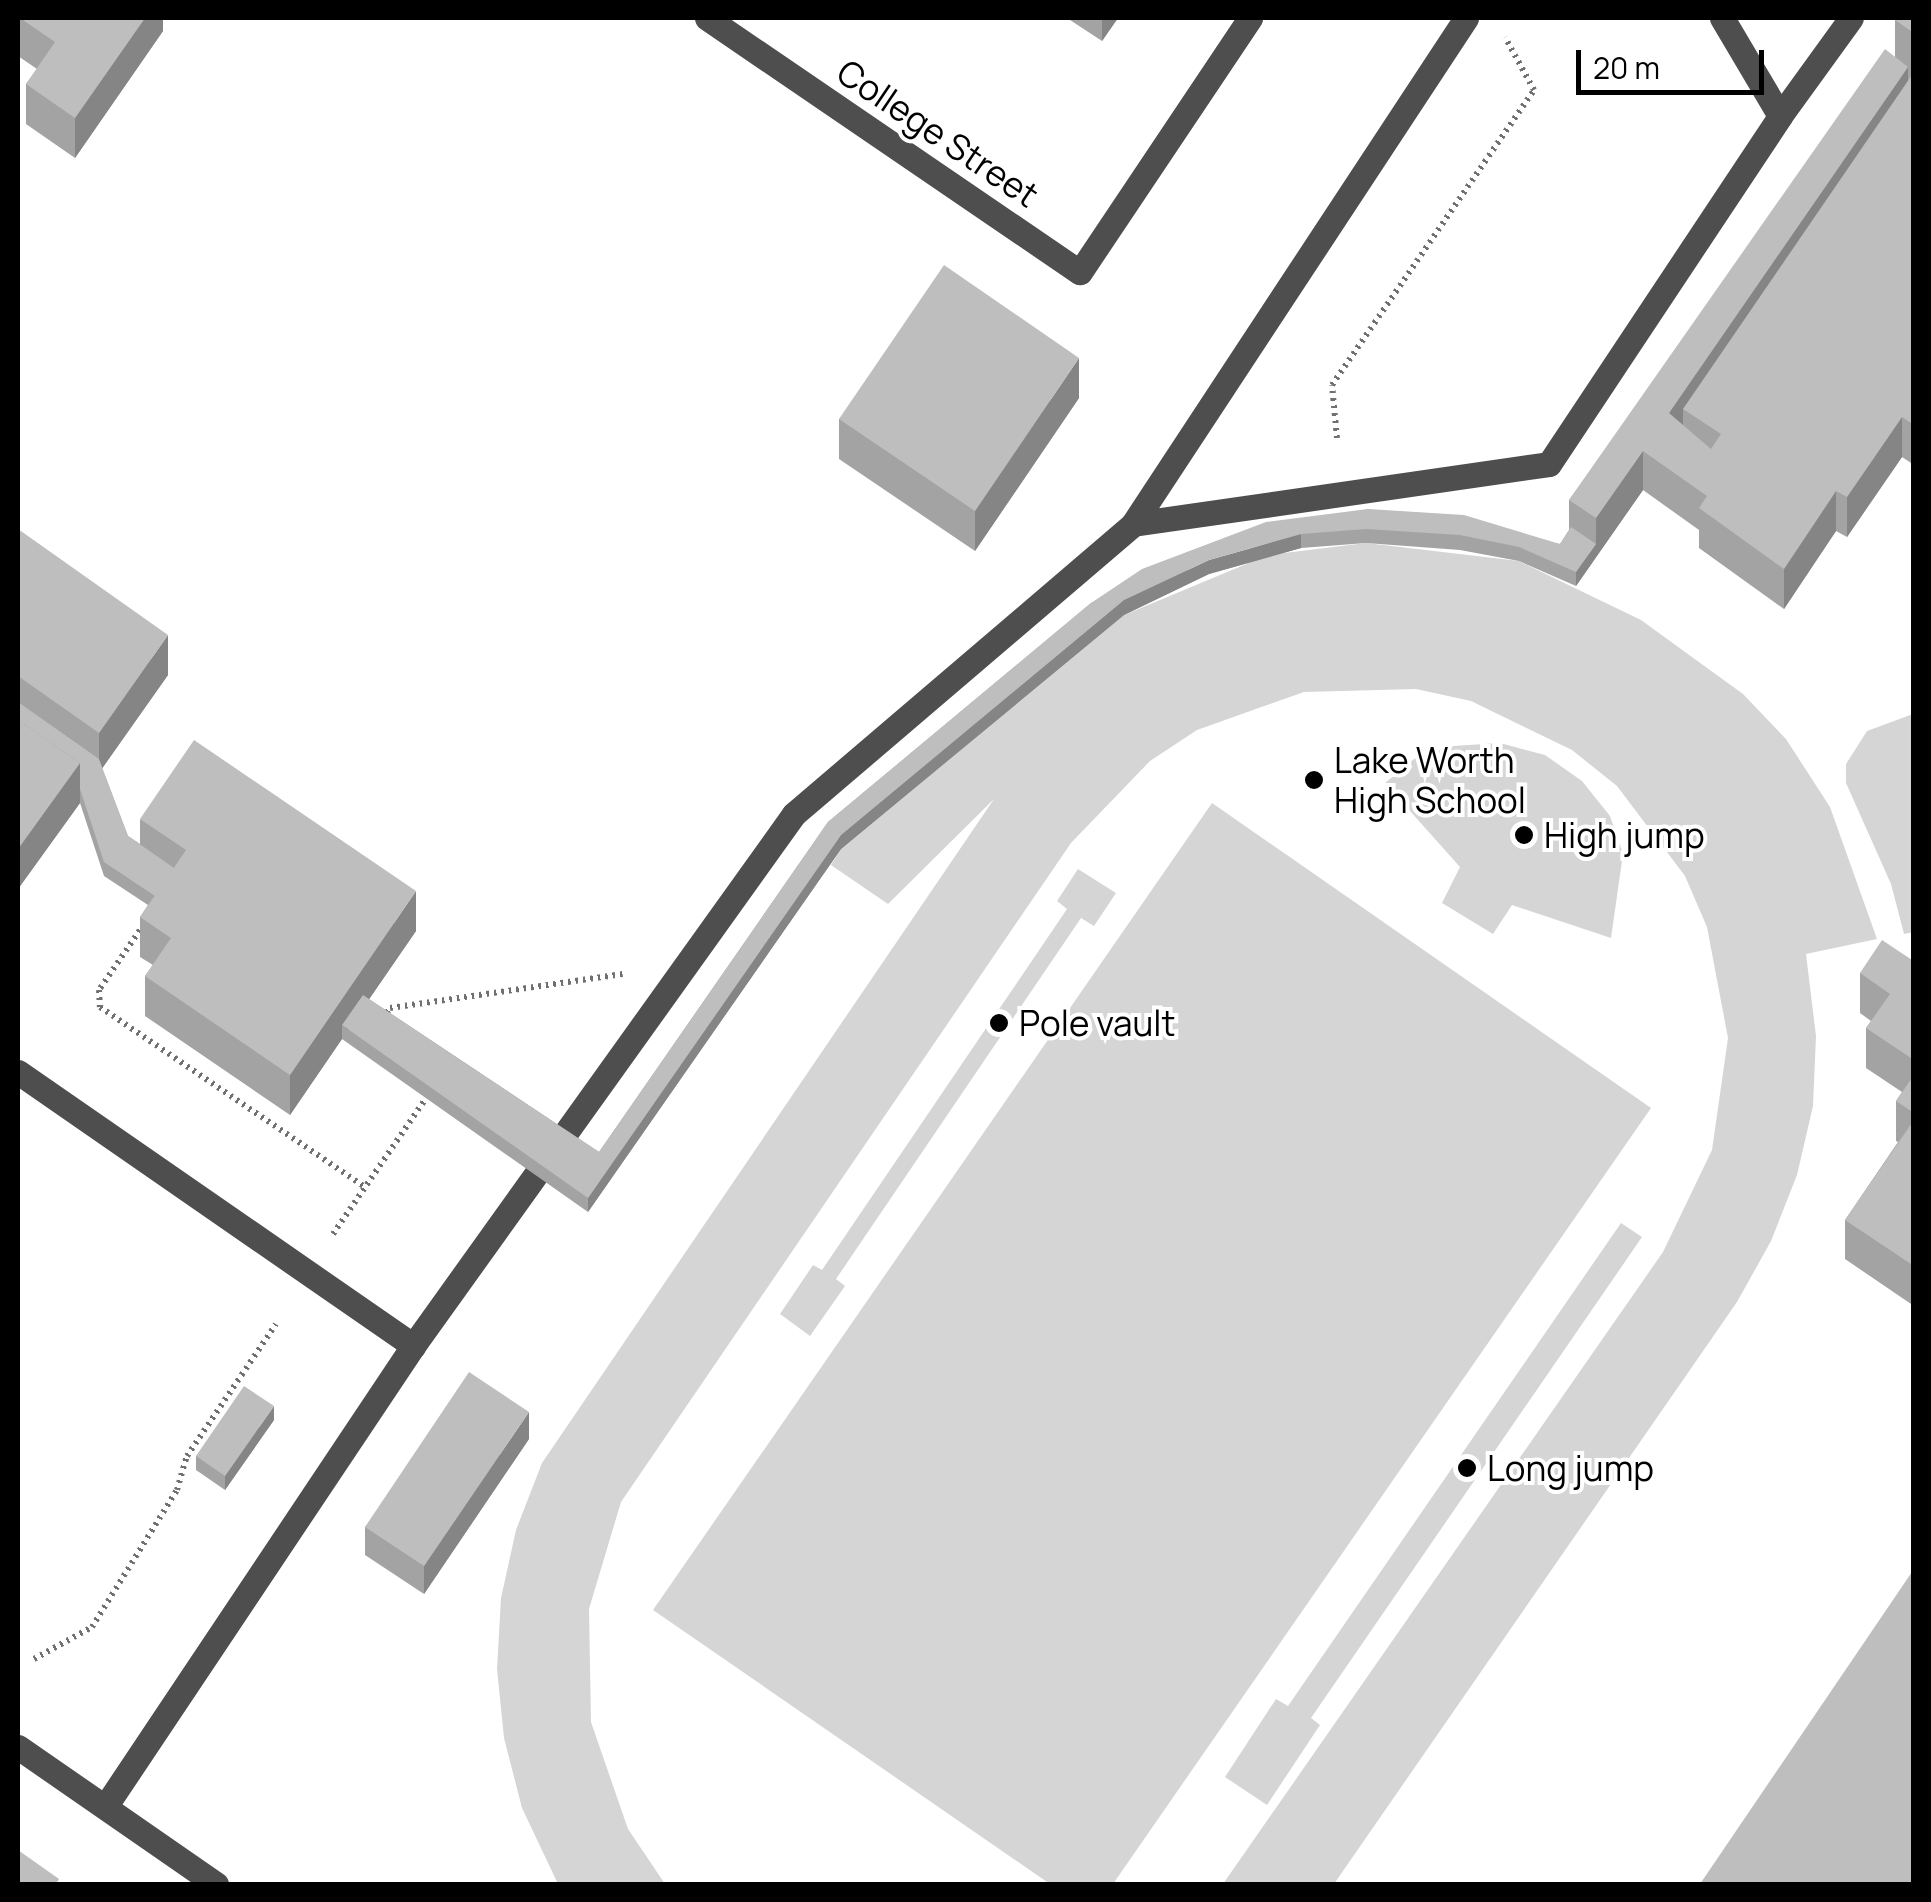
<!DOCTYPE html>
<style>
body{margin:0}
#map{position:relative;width:1931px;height:1902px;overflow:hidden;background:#fff;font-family:Manrope,sans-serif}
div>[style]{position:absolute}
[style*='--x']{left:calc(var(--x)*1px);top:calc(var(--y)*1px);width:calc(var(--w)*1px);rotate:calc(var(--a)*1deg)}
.green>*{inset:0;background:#d5d5d5}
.path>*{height:6px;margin-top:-3px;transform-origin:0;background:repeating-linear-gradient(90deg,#707070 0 2.5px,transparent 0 7.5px)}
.minor>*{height:25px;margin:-12.5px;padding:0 12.5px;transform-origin:12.5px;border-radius:12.5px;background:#4e4e4e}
.wall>*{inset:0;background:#a3a3a3}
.shaded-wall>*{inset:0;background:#858585}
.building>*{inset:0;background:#bebebe}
.dots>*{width:28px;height:28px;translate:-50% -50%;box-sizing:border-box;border:5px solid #fff;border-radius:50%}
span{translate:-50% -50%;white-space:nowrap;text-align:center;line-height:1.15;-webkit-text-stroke:8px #fff;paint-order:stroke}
.street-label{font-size:35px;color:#000}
.poi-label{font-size:35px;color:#000}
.left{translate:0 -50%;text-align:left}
.frame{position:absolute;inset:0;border:20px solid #000;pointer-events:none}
.scale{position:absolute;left:1576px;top:50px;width:188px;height:45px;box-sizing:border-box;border:5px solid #000;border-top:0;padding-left:12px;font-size:30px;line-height:35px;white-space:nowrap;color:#000;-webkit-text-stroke:8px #fff;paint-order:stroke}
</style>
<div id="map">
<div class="green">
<i style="clip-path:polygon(1366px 543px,1519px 561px,1641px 620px,1743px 694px,1786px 739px,1830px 807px,1877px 939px,1806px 954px,1816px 1036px,1813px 1106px,1797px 1175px,1771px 1241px,1737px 1302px,1334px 1884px,1223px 1884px,1663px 1252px,1712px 1150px,1728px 1038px,1707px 927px,1685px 876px,1617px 786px,1572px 750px,1471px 701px,1416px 689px,1304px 692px,1197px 730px,1150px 761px,1071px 843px,621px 1502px,589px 1609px,591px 1722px,628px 1829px,665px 1884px,558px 1884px,522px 1808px,504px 1738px,497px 1669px,501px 1598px,516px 1530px,542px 1463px,994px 799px,888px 904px,831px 865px,841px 849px,1124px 615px,1268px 555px)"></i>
<i style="clip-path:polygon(1913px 714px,1914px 932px,1904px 934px,1891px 884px,1846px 783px,1846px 764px,1867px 731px)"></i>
<i style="clip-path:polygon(1500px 743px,1545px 755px,1582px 781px,1610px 816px,1623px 854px,1611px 938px,1512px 905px,1493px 934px,1442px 903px,1460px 867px,1385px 783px,1414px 759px,1453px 746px)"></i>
<i style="clip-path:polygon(1212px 803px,1651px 1108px,1113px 1884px,1050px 1884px,653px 1610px)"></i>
<i style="clip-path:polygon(1078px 869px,1116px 893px,1094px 926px,1081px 918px,836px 1279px,845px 1286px,810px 1336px,780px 1314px,813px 1265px,822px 1270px,1067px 909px,1057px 901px)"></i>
<i style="clip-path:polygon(1621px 1223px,1642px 1237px,1311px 1718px,1320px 1725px,1267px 1805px,1225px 1777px,1276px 1699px,1288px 1706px)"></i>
</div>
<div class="path">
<i style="--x:1337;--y:438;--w:53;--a:-95.4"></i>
<i style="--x:1332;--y:385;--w:358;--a:-55.6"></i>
<i style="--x:1534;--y:90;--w:60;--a:-118.7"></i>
<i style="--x:144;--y:924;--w:80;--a:124.3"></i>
<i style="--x:99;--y:990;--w:17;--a:87"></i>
<i style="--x:100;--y:1007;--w:320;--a:34.2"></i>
<i style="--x:383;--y:1019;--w:13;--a:-58"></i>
<i style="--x:390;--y:1008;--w:235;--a:-8.3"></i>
<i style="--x:333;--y:1234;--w:173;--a:-55.6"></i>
<i style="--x:34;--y:1659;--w:66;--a:-28.9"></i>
<i style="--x:92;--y:1627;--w:161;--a:-58.2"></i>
<i style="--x:177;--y:1490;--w:35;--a:-74"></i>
<i style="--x:187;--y:1456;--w:159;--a:-56"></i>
</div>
<div class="minor">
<i style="--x:707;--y:18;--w:451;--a:34.3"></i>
<i style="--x:1080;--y:272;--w:306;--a:-56.2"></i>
<i style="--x:1780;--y:116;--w:121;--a:-54.1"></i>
<i style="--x:1133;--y:524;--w:420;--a:-8.2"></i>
<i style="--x:1549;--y:464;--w:418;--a:-56.4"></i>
<i style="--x:1780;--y:116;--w:114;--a:-120.6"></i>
<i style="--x:18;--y:1072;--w:481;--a:34.7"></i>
<i style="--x:413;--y:1346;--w:554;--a:123.75"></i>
<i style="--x:413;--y:1346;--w:654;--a:-54.39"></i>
<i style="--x:794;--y:814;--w:446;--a:-40.5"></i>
<i style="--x:1133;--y:524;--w:606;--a:-56.65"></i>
<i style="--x:18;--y:1747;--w:241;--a:34.7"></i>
</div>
<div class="wall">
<i style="clip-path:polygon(18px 18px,163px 18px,163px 31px,75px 158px,26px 124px,26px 84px,37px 69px,18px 56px)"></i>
<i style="clip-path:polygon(1067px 18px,1118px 18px,1102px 41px)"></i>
<i style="clip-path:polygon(1914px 18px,1914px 465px,1902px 457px,1847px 537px,1836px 531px,1784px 609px,1699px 548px,1699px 530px,1643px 490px,1576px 586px,1519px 561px,1460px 550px,1366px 543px,1301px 548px,1209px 574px,1124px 615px,841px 849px,588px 1212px,342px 1039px,290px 1115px,145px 1016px,145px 976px,153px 965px,140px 957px,140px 917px,148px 905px,104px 876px,80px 803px,18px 889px,18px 529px,168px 675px,102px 768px,128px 836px,140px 844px,140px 819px,416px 931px,369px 999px,599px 1152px,828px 822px,1091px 603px,1368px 509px,1560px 544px,1569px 530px,1569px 500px,1895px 57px,1895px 20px)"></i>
<i style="clip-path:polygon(1079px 398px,975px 551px,839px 459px,839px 419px)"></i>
<i style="clip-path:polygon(1914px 957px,1914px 1306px,1845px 1259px,1845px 1220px,1898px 1142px,1896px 1141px,1896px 1101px,1902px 1092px,1866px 1068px,1866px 1028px,1871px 1021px,1860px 1013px,1860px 973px,1912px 960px)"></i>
<i style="clip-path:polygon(274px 1420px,225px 1490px,196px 1470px,196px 1456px)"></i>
<i style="clip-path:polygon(529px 1439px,424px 1594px,365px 1555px,365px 1527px)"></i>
</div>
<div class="shaded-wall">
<i style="clip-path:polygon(145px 18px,163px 18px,163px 31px,75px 158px,75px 118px)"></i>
<i style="clip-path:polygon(1102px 18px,1118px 18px,1102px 41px)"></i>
<i style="clip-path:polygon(1908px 67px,1908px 107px,1683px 409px,1683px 433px,1669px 413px)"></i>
<i style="clip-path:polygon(1079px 358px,1079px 398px,975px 551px,975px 511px)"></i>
<i style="clip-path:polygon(1902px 417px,1902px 457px,1847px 537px,1847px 497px)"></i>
<i style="clip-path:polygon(1643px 451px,1643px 490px,1576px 586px,1576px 572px,1596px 544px,1596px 518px)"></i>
<i style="clip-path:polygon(1836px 491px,1836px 531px,1784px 609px,1784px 569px)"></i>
<i style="clip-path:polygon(1301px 534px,1301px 548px,1209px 574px,1124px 615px,841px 849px,588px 1212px,588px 1198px,841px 835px,1124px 600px,1209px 560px)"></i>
<i style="clip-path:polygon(168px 635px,168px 675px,99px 773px,99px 733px)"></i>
<i style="clip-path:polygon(80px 763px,80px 803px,18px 889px,18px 849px)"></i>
<i style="clip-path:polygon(416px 891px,416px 931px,348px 1030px,342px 1025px,342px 1039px,290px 1115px,290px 1075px)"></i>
<i style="clip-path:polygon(274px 1406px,274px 1420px,225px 1490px,225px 1476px)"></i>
<i style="clip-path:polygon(529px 1412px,529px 1439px,424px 1594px,424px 1566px)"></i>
</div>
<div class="building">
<i style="clip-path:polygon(20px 18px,145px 18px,75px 118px,26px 84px,55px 42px)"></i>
<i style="clip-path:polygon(1897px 18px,1914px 18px,1914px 33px,1895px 20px)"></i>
<i style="clip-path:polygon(1885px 49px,1908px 67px,1669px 413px,1711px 449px,1721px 434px,1683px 409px,1914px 72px,1914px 425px,1902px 417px,1847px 497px,1836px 491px,1784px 569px,1699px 508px,1707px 496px,1643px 451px,1596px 518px,1569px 500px)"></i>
<i style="clip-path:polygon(944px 265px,1079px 358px,975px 511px,839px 419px)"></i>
<i style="clip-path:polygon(1368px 509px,1464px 515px,1560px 544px,1571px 527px,1596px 544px,1576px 572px,1519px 547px,1460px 535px,1366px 529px,1301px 534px,1209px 560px,1124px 600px,841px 835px,588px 1198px,342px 1025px,363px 995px,599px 1152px,828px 822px,1091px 603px,1142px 569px,1266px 522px)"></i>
<i style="clip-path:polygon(18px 529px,168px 635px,99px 733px,18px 676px)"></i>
<i style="clip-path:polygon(18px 702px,99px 759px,128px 836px,174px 868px,155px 896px,104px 862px,80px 789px,80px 763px,18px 720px)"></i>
<i style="clip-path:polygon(18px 720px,80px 763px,18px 849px)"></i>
<i style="clip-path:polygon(194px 740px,416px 891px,290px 1075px,145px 976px,171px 938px,140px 917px,186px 850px,140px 819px)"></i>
<i style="clip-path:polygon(1882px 940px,1912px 960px,1914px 957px,1914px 1060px,1866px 1028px,1890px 994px,1860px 973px)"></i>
<i style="clip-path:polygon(1914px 1075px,1914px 1113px,1896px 1101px)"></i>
<i style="clip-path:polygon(1914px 1120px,1914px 1266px,1845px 1220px)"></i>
<i style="clip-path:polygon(469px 1372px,529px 1412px,424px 1566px,365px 1527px)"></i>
<i style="clip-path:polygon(244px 1386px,274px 1406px,225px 1476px,196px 1456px)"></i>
<i style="clip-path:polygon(1914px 1569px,1914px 1882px,1912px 1884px,1700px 1884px)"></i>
<i style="clip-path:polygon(18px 1850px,59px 1879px,56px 1884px,18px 1884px)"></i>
</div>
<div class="dots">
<i style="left:1314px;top:780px;background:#000"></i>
<i style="left:1524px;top:835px;background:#000"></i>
<i style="left:999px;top:1023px;background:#000"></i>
<i style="left:1467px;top:1468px;background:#000"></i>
</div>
<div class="street-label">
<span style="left:938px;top:133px;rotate:34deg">College Street</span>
</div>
<div class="poi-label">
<span class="left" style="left:1334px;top:780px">Lake Worth<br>High School</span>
<span class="left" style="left:1544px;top:835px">High jump</span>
<span class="left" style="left:1019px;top:1023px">Pole vault</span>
<span class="left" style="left:1487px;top:1468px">Long jump</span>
</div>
<div class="frame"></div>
<div class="scale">20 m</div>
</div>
